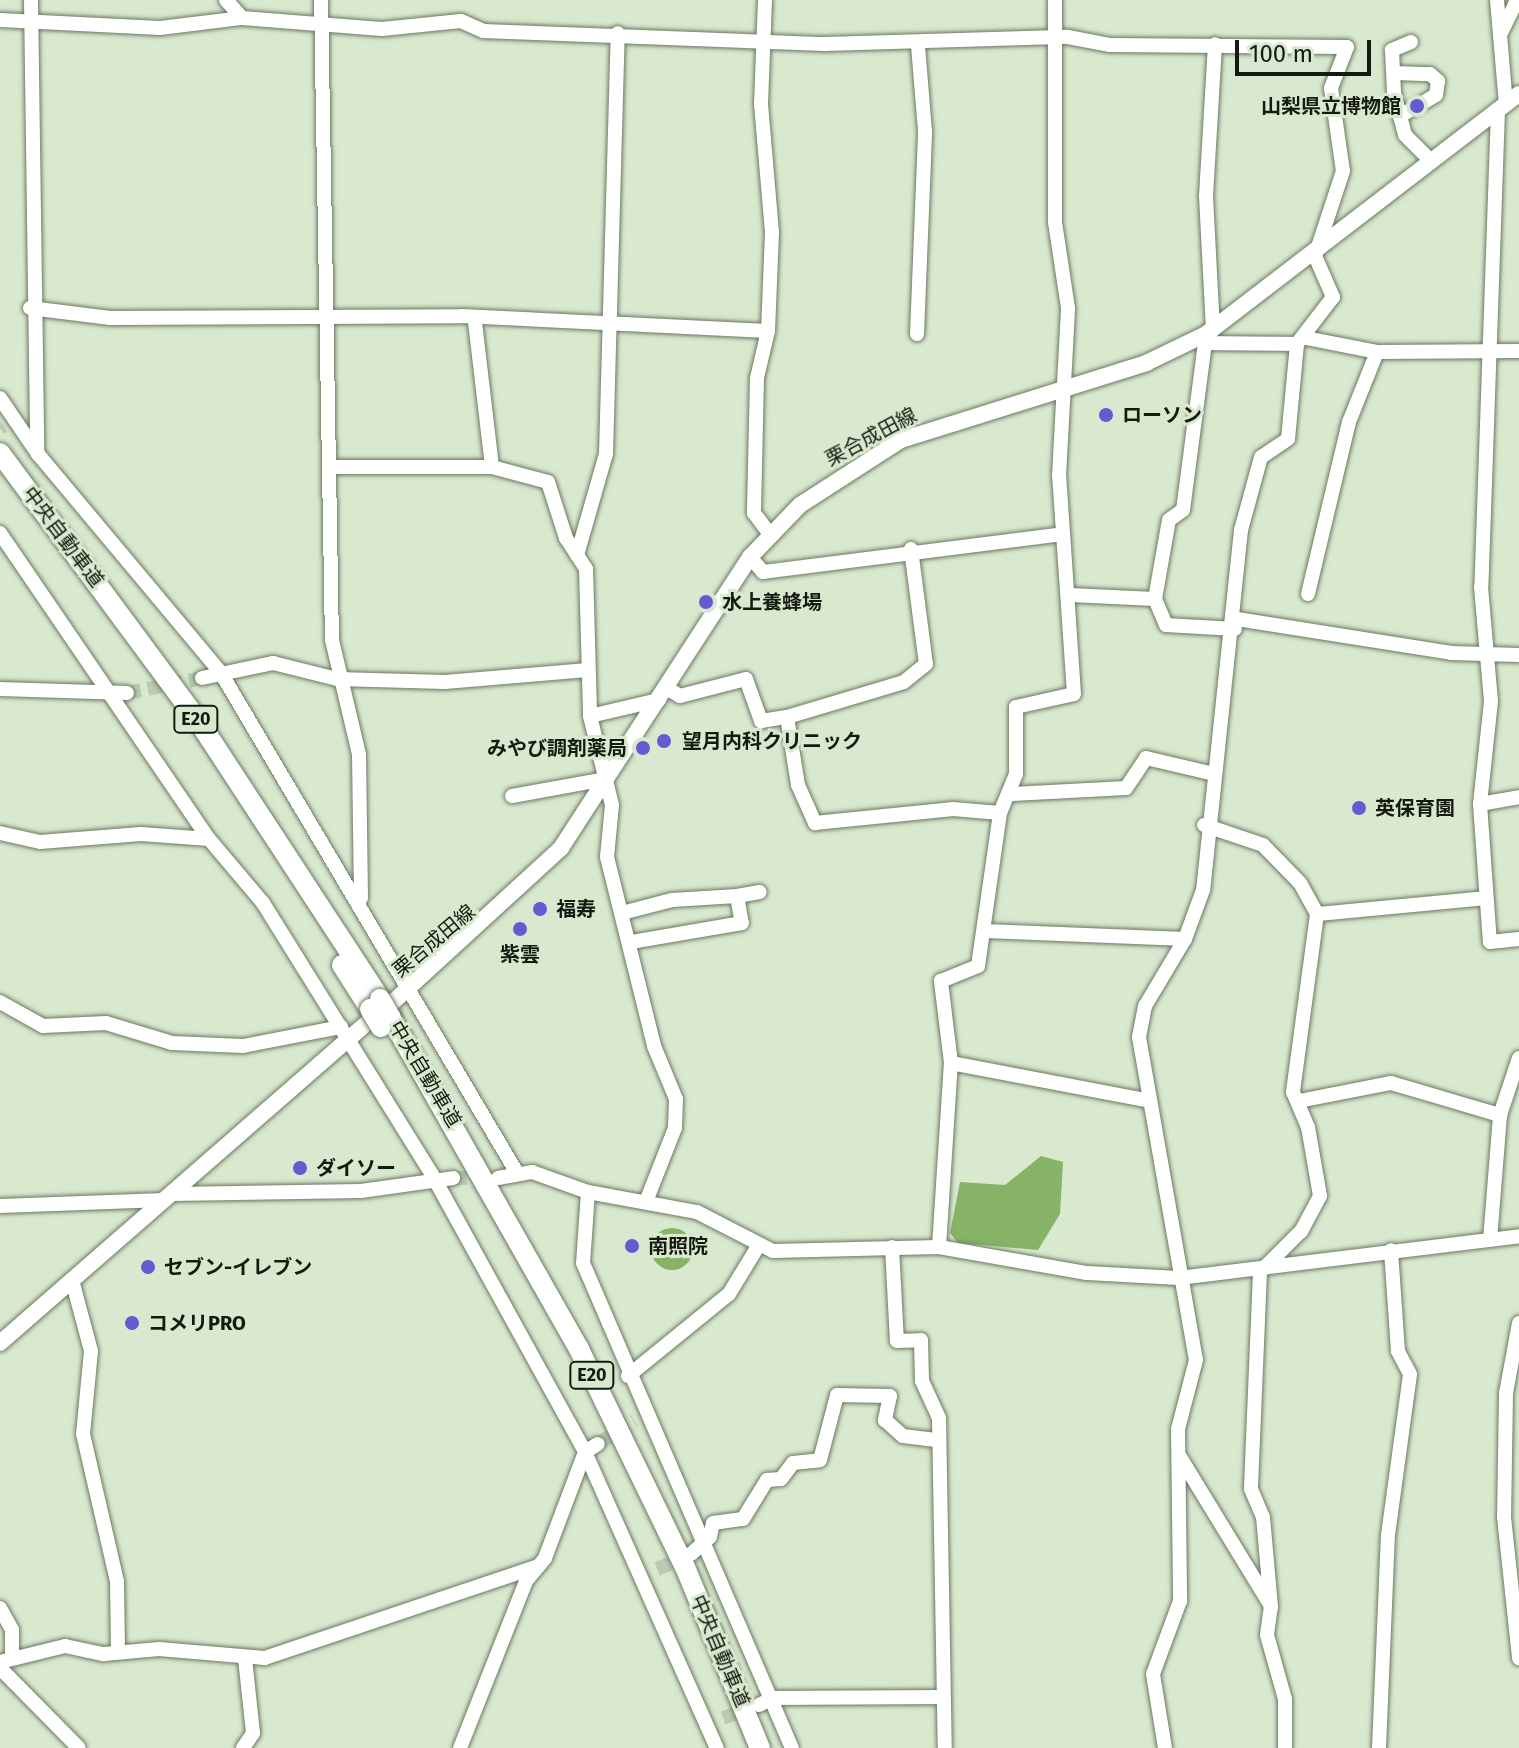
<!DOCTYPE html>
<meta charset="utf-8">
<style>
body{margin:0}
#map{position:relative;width:1519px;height:1748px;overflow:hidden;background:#d9e9cf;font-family:"Fira Sans","Noto Sans JP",sans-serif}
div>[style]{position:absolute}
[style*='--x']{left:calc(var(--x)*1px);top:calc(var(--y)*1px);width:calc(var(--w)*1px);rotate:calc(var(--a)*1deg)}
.forest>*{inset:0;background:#86b366}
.round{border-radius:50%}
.minor-tunnel>*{height:14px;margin-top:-7px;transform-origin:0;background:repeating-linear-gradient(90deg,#bbcab2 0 14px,transparent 0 21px)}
.roads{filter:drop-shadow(0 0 2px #6a7961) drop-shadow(0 0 2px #6a7961)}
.minor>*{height:14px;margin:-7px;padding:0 7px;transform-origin:7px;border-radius:7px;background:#fff}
.major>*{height:16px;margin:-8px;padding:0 8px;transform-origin:8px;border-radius:8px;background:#fff}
.highway>*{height:20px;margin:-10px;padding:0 10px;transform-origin:10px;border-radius:10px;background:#fff}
.bridges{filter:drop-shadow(0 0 2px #6a7961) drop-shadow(0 0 2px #6a7961)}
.highway-bridge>*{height:20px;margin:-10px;padding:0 10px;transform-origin:10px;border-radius:10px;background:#fff}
.dots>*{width:22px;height:22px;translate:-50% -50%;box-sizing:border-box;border:4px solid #d9e9cf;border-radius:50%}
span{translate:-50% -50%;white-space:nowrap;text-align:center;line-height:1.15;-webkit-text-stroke:6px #d9e9cf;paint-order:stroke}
.shield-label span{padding:2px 6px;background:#d9e9cf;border:2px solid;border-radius:6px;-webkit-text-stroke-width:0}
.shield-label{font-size:18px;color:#141a10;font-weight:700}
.poi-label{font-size:20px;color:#141a10;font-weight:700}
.right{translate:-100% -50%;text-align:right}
.left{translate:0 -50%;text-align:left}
.street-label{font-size:20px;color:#141a10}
.scale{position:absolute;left:1235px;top:40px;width:136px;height:36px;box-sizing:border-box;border:4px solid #141a10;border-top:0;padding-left:10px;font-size:24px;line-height:28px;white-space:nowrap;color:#141a10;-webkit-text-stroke:6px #d9e9cf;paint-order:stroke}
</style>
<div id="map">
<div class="forest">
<i style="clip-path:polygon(1041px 1156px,1063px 1162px,1060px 1214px,1038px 1250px,958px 1243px,950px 1233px,960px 1182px,1005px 1185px)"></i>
<i class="round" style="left:651px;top:1228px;width:42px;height:42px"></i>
</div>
<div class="minor-tunnel">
<i style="--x:0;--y:428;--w:4;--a:-34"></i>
<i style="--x:127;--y:693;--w:76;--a:-11.3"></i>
<i style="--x:453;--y:1178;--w:36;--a:0"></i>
<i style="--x:598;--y:1444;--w:43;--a:-32.6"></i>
<i style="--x:657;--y:1569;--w:36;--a:-23"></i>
<i style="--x:723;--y:1718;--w:30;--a:-20"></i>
</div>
<div class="roads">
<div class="minor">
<i style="--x:31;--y:0;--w:449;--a:89.2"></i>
<i style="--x:226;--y:0;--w:24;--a:48"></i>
<i style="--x:321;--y:0;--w:640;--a:89.02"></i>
<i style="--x:332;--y:640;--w:117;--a:76.7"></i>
<i style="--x:359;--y:754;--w:144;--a:89.2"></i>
<i style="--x:765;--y:0;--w:104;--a:92.2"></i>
<i style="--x:761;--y:104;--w:128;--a:85.1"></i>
<i style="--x:772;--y:232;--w:99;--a:92.3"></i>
<i style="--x:768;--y:331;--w:48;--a:103.2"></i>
<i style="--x:757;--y:378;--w:135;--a:91.3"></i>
<i style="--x:754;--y:513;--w:26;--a:53"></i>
<i style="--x:1497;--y:0;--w:104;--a:85.1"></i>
<i style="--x:0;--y:20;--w:160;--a:2.9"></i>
<i style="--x:160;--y:28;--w:83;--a:-7"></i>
<i style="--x:242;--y:18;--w:140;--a:4.5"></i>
<i style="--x:382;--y:29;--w:79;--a:-5.8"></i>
<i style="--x:461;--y:21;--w:24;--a:24"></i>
<i style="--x:483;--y:31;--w:342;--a:2.2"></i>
<i style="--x:825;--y:44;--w:243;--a:-1.7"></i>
<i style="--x:1068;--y:37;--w:43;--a:10.8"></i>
<i style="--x:1110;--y:45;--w:237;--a:0.5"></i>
<i style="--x:1347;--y:47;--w:44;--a:111.3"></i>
<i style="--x:1331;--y:88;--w:84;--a:81.8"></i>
<i style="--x:1343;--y:171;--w:89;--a:108.2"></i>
<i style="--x:1315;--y:256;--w:45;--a:66.3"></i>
<i style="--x:1333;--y:297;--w:59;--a:127.5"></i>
<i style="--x:1297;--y:344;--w:95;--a:95.4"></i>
<i style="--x:1288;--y:439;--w:32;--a:146"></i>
<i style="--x:1261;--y:457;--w:76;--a:105.3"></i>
<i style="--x:1241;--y:530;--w:362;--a:96"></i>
<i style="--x:1203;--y:890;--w:52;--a:110.2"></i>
<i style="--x:1185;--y:939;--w:78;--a:120.8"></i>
<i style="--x:1145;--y:1006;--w:32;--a:101"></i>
<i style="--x:1139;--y:1037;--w:328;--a:80"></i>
<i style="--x:1196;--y:1360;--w:71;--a:104.6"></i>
<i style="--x:1178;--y:1429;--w:172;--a:89.3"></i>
<i style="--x:1180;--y:1601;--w:78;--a:110.3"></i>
<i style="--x:1153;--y:1674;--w:75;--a:80.8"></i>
<i style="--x:1500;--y:35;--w:39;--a:-64"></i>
<i style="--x:1411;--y:42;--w:21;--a:157"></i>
<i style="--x:1392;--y:50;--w:43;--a:87.3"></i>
<i style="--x:1394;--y:93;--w:43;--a:75.3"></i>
<i style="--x:1405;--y:135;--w:35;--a:45"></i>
<i style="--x:1394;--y:73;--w:36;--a:2"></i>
<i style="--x:1430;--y:74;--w:11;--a:41"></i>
<i style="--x:1438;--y:81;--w:14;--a:98"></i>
<i style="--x:1436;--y:95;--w:42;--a:149.7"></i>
<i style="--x:1498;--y:110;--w:477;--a:92"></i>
<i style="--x:1481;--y:587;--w:114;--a:85"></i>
<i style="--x:1491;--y:701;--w:104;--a:96.1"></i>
<i style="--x:1480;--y:804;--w:138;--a:85.9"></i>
<i style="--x:1490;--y:942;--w:29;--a:-6"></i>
<i style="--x:30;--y:308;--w:81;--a:7.1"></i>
<i style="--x:110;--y:318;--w:352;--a:-0.3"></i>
<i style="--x:462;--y:316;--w:306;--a:2.8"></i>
<i style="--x:475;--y:322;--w:146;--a:83.3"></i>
<i style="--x:492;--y:467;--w:58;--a:15"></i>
<i style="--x:548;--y:482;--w:59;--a:72.2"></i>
<i style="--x:566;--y:538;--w:37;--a:57"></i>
<i style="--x:586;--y:569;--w:147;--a:88.4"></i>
<i style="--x:590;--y:716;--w:71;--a:-13.1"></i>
<i style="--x:1213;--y:330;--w:134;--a:-93"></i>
<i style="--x:1206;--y:196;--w:152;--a:-86.6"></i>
<i style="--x:917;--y:334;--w:203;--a:-87.7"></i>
<i style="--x:925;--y:131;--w:86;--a:-94.7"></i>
<i style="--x:1306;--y:338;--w:72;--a:11.2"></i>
<i style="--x:1377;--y:352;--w:142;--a:-0.4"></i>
<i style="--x:0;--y:398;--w:68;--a:55.8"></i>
<i style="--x:38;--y:454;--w:285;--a:50.1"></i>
<i style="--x:221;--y:673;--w:581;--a:59.37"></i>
<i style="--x:332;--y:467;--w:160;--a:0"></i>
<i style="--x:0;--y:533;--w:371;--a:55.7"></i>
<i style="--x:209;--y:839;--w:84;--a:49.8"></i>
<i style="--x:263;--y:903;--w:324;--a:58.1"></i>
<i style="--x:434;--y:1178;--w:313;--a:61.1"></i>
<i style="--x:585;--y:1452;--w:324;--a:66"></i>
<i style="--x:911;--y:549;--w:116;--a:82.6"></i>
<i style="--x:926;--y:664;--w:28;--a:141"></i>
<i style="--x:904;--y:682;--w:122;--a:163.3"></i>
<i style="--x:787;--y:717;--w:69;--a:80.8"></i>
<i style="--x:798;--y:785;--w:42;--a:65.9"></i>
<i style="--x:815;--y:823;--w:139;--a:-5.8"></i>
<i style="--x:953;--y:809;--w:47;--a:4.9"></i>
<i style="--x:1000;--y:813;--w:42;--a:-67.7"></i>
<i style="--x:1016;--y:774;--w:67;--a:-90"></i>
<i style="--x:1016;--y:707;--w:59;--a:-12.6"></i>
<i style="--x:1074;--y:694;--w:219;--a:-93.9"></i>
<i style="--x:1059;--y:476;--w:168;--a:-86.9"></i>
<i style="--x:1068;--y:308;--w:87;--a:-98.6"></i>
<i style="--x:1055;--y:222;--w:222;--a:-90"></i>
<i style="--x:577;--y:555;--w:105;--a:-74"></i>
<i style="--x:606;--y:454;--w:421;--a:-88.4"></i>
<i style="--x:750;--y:557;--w:20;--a:49"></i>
<i style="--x:763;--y:572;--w:301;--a:-7.2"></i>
<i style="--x:1308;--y:594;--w:177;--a:-76.6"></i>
<i style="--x:1349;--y:422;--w:75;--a:-68.2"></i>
<i style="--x:1070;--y:595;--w:85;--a:2.7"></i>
<i style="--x:1155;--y:599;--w:28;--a:67"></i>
<i style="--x:1166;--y:625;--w:69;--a:3.3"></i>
<i style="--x:1155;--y:599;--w:80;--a:-80"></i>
<i style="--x:1169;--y:520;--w:17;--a:-36"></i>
<i style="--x:1183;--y:510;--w:168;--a:-82.5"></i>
<i style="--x:1205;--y:343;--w:92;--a:0.6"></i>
<i style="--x:1237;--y:619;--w:217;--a:9"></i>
<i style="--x:1451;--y:653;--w:68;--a:1.7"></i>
<i style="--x:202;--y:678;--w:73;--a:-11.9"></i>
<i style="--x:273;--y:663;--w:66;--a:14"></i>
<i style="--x:337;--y:679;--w:108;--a:1.6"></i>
<i style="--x:445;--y:682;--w:143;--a:-4.8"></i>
<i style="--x:667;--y:688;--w:15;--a:32"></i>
<i style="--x:680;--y:696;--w:68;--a:-14.4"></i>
<i style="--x:746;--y:679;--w:45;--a:70.3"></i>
<i style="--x:761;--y:721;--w:26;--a:-9"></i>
<i style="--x:0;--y:689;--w:127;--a:1.8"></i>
<i style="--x:590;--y:716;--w:92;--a:76.1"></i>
<i style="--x:612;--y:805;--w:52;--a:95.5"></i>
<i style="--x:607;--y:857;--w:195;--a:76"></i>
<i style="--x:654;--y:1046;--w:57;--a:67.5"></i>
<i style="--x:676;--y:1099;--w:29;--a:92"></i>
<i style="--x:675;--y:1128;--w:76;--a:111.5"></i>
<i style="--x:1012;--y:794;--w:114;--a:-3"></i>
<i style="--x:1126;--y:788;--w:36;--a:-56"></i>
<i style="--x:1146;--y:758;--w:70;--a:13.2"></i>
<i style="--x:512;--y:796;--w:96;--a:-10.3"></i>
<i style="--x:1480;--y:804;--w:40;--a:-10"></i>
<i style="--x:1204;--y:825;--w:62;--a:18.7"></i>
<i style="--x:1263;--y:845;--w:53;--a:45.8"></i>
<i style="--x:1300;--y:883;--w:35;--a:61"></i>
<i style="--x:1317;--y:914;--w:180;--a:97.7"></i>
<i style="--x:1293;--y:1092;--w:38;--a:67"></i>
<i style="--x:1308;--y:1127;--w:70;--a:80.1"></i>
<i style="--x:1320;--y:1196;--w:40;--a:118"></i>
<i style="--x:1301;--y:1231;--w:58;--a:135"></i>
<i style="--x:1260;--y:1272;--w:217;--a:92.4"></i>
<i style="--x:1251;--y:1489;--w:30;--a:67"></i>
<i style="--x:1263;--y:1517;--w:89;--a:84.9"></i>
<i style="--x:0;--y:833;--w:41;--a:12.7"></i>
<i style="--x:40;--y:842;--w:101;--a:-4.5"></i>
<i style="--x:141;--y:834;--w:68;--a:4.2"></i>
<i style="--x:737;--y:896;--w:23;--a:-10"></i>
<i style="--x:622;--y:913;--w:52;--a:-14.6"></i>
<i style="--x:672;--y:900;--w:65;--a:-3.5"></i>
<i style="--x:737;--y:896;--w:27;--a:80"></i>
<i style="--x:742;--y:923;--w:113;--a:170.3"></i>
<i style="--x:1317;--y:914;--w:169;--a:-5.4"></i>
<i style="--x:986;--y:931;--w:199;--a:2.3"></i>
<i style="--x:0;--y:1002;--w:49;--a:29.2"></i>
<i style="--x:43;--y:1026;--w:63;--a:-2.7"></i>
<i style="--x:106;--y:1023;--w:69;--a:16.9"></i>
<i style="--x:172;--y:1043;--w:71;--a:2.4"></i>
<i style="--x:243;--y:1046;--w:100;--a:-11"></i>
<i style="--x:951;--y:1063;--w:197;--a:10.8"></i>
<i style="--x:1299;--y:1101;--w:94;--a:-11.1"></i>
<i style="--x:1391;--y:1083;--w:114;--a:16.4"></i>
<i style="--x:498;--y:1178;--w:35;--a:-10"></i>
<i style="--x:532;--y:1172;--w:59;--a:19.7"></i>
<i style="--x:588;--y:1192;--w:111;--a:10.4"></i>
<i style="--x:697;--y:1212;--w:85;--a:27.2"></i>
<i style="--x:773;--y:1251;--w:166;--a:-1.4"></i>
<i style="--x:939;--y:1247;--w:150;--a:10"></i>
<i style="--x:1087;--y:1273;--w:92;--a:3.1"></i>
<i style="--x:1179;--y:1278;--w:343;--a:-7"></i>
<i style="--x:588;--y:1192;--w:71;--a:94"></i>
<i style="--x:583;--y:1263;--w:528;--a:66.69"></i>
<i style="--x:172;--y:1194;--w:189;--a:-0.9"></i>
<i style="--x:361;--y:1191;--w:93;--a:-8"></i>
<i style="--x:0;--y:1206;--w:164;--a:-2.1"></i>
<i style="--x:1490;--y:1240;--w:125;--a:-85.4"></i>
<i style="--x:1500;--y:1115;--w:60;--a:-71.6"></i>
<i style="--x:892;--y:1247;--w:94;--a:87"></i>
<i style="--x:897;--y:1341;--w:24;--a:-2"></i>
<i style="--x:921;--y:1340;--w:41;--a:88.6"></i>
<i style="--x:922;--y:1381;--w:41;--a:65.3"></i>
<i style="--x:939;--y:1418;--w:330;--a:89"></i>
<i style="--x:939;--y:1247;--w:184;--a:-86.3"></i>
<i style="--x:951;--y:1063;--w:83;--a:-97"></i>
<i style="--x:941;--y:981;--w:40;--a:-22"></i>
<i style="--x:978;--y:966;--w:155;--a:-81.8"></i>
<i style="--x:72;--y:1280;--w:73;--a:75"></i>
<i style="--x:91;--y:1351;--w:83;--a:95.5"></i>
<i style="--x:83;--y:1434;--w:151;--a:77"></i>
<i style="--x:117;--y:1581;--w:69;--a:89.2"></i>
<i style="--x:1519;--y:1323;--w:71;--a:100.5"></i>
<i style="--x:1506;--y:1393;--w:124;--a:90.9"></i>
<i style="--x:1504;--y:1517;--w:142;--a:83.9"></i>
<i style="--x:628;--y:1376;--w:130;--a:-39.1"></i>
<i style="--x:729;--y:1294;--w:54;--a:-58.7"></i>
<i style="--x:1180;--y:1457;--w:175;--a:58.6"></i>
<i style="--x:1271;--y:1606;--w:29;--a:98"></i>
<i style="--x:1267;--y:1635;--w:66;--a:74.3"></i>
<i style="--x:1285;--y:1699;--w:49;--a:90"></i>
<i style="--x:691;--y:1554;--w:25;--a:-42"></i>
<i style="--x:710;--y:1537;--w:14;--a:-78"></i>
<i style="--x:713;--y:1523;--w:30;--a:-8"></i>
<i style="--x:743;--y:1519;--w:46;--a:-58.4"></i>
<i style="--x:767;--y:1480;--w:14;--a:-4"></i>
<i style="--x:781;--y:1479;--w:20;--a:-53"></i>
<i style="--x:793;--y:1463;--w:27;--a:-6"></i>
<i style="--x:820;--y:1460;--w:67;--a:-75.3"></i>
<i style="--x:837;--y:1395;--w:53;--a:1.1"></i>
<i style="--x:890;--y:1396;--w:25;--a:102"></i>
<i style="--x:885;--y:1420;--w:24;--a:42"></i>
<i style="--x:903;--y:1436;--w:35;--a:7"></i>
<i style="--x:0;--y:1608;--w:25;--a:61"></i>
<i style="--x:12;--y:1630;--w:28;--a:90"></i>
<i style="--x:0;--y:1662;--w:67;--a:-13.8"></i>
<i style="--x:65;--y:1646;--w:40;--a:12"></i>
<i style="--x:104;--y:1654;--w:55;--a:-5.2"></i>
<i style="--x:159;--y:1649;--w:106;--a:4.9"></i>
<i style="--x:265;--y:1658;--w:286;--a:-18.6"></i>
<i style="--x:0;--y:1668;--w:112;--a:45.4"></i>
<i style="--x:759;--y:1705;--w:16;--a:-27"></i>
<i style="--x:773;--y:1698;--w:168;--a:-0.3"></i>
<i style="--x:243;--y:1748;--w:18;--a:-56"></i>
<i style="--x:253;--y:1733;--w:75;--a:-96.1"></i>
<i style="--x:460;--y:1748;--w:180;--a:-68.4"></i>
<i style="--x:526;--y:1581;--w:30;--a:-50"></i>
<i style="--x:545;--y:1558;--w:113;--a:-69.3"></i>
<i style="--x:585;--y:1452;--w:15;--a:-32"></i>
<i style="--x:1379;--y:1748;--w:213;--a:-87.6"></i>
<i style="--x:1388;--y:1535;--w:162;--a:-82.2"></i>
<i style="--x:1410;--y:1374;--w:26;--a:-118"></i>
<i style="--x:1398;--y:1351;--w:101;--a:-94"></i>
</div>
<div class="major">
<i style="--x:393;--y:1002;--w:228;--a:-42.5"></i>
<i style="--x:561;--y:848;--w:347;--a:-57"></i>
<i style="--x:750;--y:557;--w:72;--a:-46.1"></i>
<i style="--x:800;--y:505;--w:120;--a:-32.8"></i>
<i style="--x:901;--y:440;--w:257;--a:-17.4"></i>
<i style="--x:1146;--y:363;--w:67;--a:-25.8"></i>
<i style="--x:1206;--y:334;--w:394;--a:-37.5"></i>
<i style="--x:0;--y:1343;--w:486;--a:-41.1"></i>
</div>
<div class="highway">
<i style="--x:0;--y:453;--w:338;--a:53.5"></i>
<i style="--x:201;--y:725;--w:327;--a:56.8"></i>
<i style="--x:342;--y:965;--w:52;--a:57.5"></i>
<i style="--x:391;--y:1018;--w:381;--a:60.4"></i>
<i style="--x:579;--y:1349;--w:242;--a:64.1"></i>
<i style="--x:685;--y:1567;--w:196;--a:67.5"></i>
</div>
</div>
<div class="bridges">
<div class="highway-bridge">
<i style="--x:380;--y:999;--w:22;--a:60"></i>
<i style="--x:370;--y:1009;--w:21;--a:59"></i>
</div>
</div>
<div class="dots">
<i style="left:1417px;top:106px;background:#665ad3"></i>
<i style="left:1106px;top:415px;background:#665ad3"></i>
<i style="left:706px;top:602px;background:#665ad3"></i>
<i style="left:664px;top:741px;background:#665ad3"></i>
<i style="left:643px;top:748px;background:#665ad3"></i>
<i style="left:1359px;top:808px;background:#665ad3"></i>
<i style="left:540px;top:909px;background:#665ad3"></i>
<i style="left:520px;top:929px;background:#665ad3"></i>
<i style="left:300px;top:1168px;background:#665ad3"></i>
<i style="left:632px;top:1246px;background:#665ad3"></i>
<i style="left:148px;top:1267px;background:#665ad3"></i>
<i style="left:132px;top:1323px;background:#665ad3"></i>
</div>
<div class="shield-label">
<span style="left:196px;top:719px">E20</span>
<span style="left:592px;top:1375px">E20</span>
</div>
<div class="poi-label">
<span class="right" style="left:1401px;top:106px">山梨県立博物館</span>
<span class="left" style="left:1122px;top:415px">ローソン</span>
<span class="left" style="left:722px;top:602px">水上養蜂場</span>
<span class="left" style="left:682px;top:741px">望月内科クリニック</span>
<span class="right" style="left:627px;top:748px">みやび調剤薬局</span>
<span class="left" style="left:1375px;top:808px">英保育園</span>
<span class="left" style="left:556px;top:909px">福寿</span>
<span style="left:520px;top:954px">紫雲</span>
<span class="left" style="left:316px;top:1168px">ダイソー</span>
<span class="left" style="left:648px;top:1246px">南照院</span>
<span class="left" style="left:164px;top:1267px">セブン-イレブン</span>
<span class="left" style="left:148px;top:1323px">コメリPRO</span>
</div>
<div class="street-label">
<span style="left:871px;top:437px;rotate:-28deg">栗合成田線</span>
<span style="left:63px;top:537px;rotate:53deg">中央自動車道</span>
<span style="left:434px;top:941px;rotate:-40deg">栗合成田線</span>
<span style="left:425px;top:1074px;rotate:59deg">中央自動車道</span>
<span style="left:720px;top:1651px;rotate:67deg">中央自動車道</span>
</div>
<div class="scale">100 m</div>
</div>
